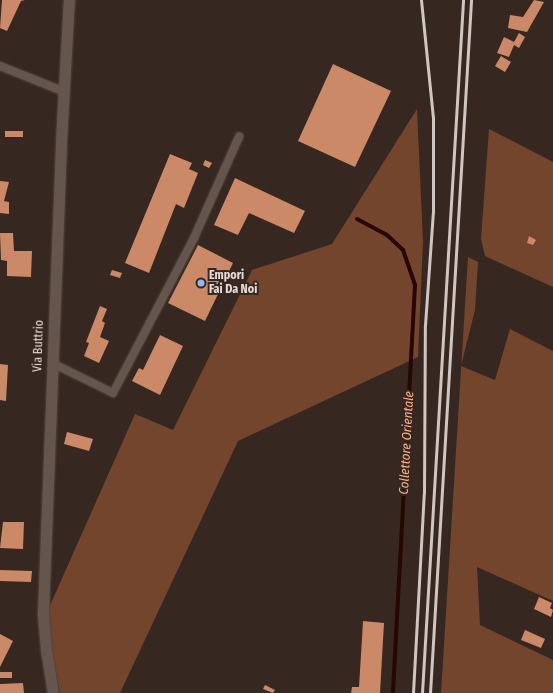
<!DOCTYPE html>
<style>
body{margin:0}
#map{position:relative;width:553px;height:693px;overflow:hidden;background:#362720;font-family:"Fira Sans Condensed",sans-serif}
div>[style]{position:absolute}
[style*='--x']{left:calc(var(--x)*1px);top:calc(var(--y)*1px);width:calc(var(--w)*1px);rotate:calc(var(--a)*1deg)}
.green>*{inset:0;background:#74452d}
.stream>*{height:4px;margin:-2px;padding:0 2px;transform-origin:2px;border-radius:2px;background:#260800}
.building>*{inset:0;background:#cc8968}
.roads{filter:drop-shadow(0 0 1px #51453f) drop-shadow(0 0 1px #51453f)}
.service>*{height:8px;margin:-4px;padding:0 4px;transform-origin:4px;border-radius:4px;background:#66554d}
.tertiary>*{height:11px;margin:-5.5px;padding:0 5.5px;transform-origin:5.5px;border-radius:5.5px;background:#66554d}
.rail>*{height:3px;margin:-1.5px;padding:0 1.5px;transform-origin:1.5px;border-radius:1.5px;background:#d0c6c1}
.dots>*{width:11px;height:11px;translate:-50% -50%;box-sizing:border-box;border:2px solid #362720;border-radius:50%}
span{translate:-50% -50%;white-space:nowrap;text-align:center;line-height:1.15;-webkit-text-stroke:4px #362720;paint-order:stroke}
.poi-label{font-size:12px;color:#e5dbd7;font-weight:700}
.left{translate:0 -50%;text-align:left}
.street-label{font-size:12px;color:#e5dbd7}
.water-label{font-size:13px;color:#fcb28e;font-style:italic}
</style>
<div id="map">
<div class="green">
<i style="clip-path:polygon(417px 109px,423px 242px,418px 357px,238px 441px,120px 693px,60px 693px,49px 639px,48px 610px,135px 414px,173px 430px,252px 270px,332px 244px)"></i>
<i style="clip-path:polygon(489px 129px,553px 162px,553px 287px,485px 256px,481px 239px)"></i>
<i style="clip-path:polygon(468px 257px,478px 262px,475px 310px,461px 366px,495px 380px,510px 329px,553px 351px,553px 601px,477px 567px,480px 625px,553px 660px,553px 693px,441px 693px)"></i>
</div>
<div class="stream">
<i style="--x:357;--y:219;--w:34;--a:28"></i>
<i style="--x:387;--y:235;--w:22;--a:43"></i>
<i style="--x:403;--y:250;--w:37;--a:71"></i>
<i style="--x:415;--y:285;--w:409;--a:93.1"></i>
</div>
<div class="building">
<i style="clip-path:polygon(2px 0,25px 0,21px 1px,7px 31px,0 28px)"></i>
<i style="clip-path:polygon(534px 0,544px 2px,527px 32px,508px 28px,510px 15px,523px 17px)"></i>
<i style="clip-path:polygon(519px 33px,525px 37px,519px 48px,514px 45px,509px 57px,497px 53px,504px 37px,514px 42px)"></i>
<i style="clip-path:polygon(501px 56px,511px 62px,505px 72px,495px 66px)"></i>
<i style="clip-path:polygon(333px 64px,391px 91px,355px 167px,298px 141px)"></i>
<i style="clip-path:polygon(5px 131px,23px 131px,23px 137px,5px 137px)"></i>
<i style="clip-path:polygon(170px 154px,192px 163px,189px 169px,198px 173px,184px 208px,176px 204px,149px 273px,125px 263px)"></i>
<i style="clip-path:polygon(205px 160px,212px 163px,209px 168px,203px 165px)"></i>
<i style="clip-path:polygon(235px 178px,305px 211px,294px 233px,249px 213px,238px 235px,214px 225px)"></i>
<i style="clip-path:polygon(0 181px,9px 182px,4px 201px,9px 202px,9px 214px,0 213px)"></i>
<i style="clip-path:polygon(0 233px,13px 233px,14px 251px,32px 251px,31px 277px,7px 276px,7px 261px,1px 260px)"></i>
<i style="clip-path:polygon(529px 236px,536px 240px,533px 245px,527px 243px)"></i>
<i style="clip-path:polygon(198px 245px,233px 263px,205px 321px,168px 303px)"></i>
<i style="clip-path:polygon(112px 270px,122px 273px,120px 278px,110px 275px)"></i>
<i style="clip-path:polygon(100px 306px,107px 309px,102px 321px,105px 323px,100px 337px,109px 341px,99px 363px,84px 356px,89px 343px,86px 342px)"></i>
<i style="clip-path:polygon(160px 335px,183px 346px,160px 395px,132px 381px,139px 368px,143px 370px)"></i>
<i style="clip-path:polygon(0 364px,8px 365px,6px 401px,0 400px)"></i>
<i style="clip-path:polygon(67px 432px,93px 439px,89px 451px,64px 444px)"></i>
<i style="clip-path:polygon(3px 522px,24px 522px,23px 549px,0 548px)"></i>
<i style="clip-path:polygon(0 570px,32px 571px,31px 582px,0 581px)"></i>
<i style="clip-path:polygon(539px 597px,552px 603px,550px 608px,553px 610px,551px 617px,534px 609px)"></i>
<i style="clip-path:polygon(363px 621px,384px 623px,380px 693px,351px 693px,352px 687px,359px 687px)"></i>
<i style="clip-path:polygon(525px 630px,545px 639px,541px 648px,521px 640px)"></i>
<i style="clip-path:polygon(0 634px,13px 641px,0 667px)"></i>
<i style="clip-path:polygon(0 672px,12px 672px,12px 678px,0 678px)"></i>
<i style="clip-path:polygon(23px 683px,24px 693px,0 693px,0 684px)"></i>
<i style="clip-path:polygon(265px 685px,275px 690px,273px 693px,263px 689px)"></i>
</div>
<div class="roads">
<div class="service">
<i style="--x:0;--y:66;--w:70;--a:21.8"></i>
<i style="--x:52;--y:363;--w:68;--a:26.2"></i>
<i style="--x:113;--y:393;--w:175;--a:-62.4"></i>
<i style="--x:194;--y:238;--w:111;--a:-66"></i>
</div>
<div class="tertiary">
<i style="--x:53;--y:693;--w:44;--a:-99.2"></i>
<i style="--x:46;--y:650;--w:37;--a:-95"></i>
<i style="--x:43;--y:613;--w:472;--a:-87.8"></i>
<i style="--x:61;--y:141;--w:141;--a:-86.8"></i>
</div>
</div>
<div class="rail">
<i style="--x:413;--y:693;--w:200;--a:-86.9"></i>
<i style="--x:424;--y:493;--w:168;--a:-89.7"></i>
<i style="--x:425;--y:325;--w:113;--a:-86"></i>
<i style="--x:433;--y:212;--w:94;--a:-90"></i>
<i style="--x:433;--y:118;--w:119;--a:-95.8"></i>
<i style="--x:422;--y:693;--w:694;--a:-86.61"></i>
<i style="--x:430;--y:693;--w:694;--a:-86.61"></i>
</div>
<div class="dots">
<i style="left:201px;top:283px;background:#8abafc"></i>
</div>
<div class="poi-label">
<span class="left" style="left:209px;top:283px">Empori<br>Fai Da Noi</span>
</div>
<div class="street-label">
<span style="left:39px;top:346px;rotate:-88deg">Via Buttrio</span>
</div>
<div class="water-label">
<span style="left:407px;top:443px;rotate:-87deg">Collettore Orientale</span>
</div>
</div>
